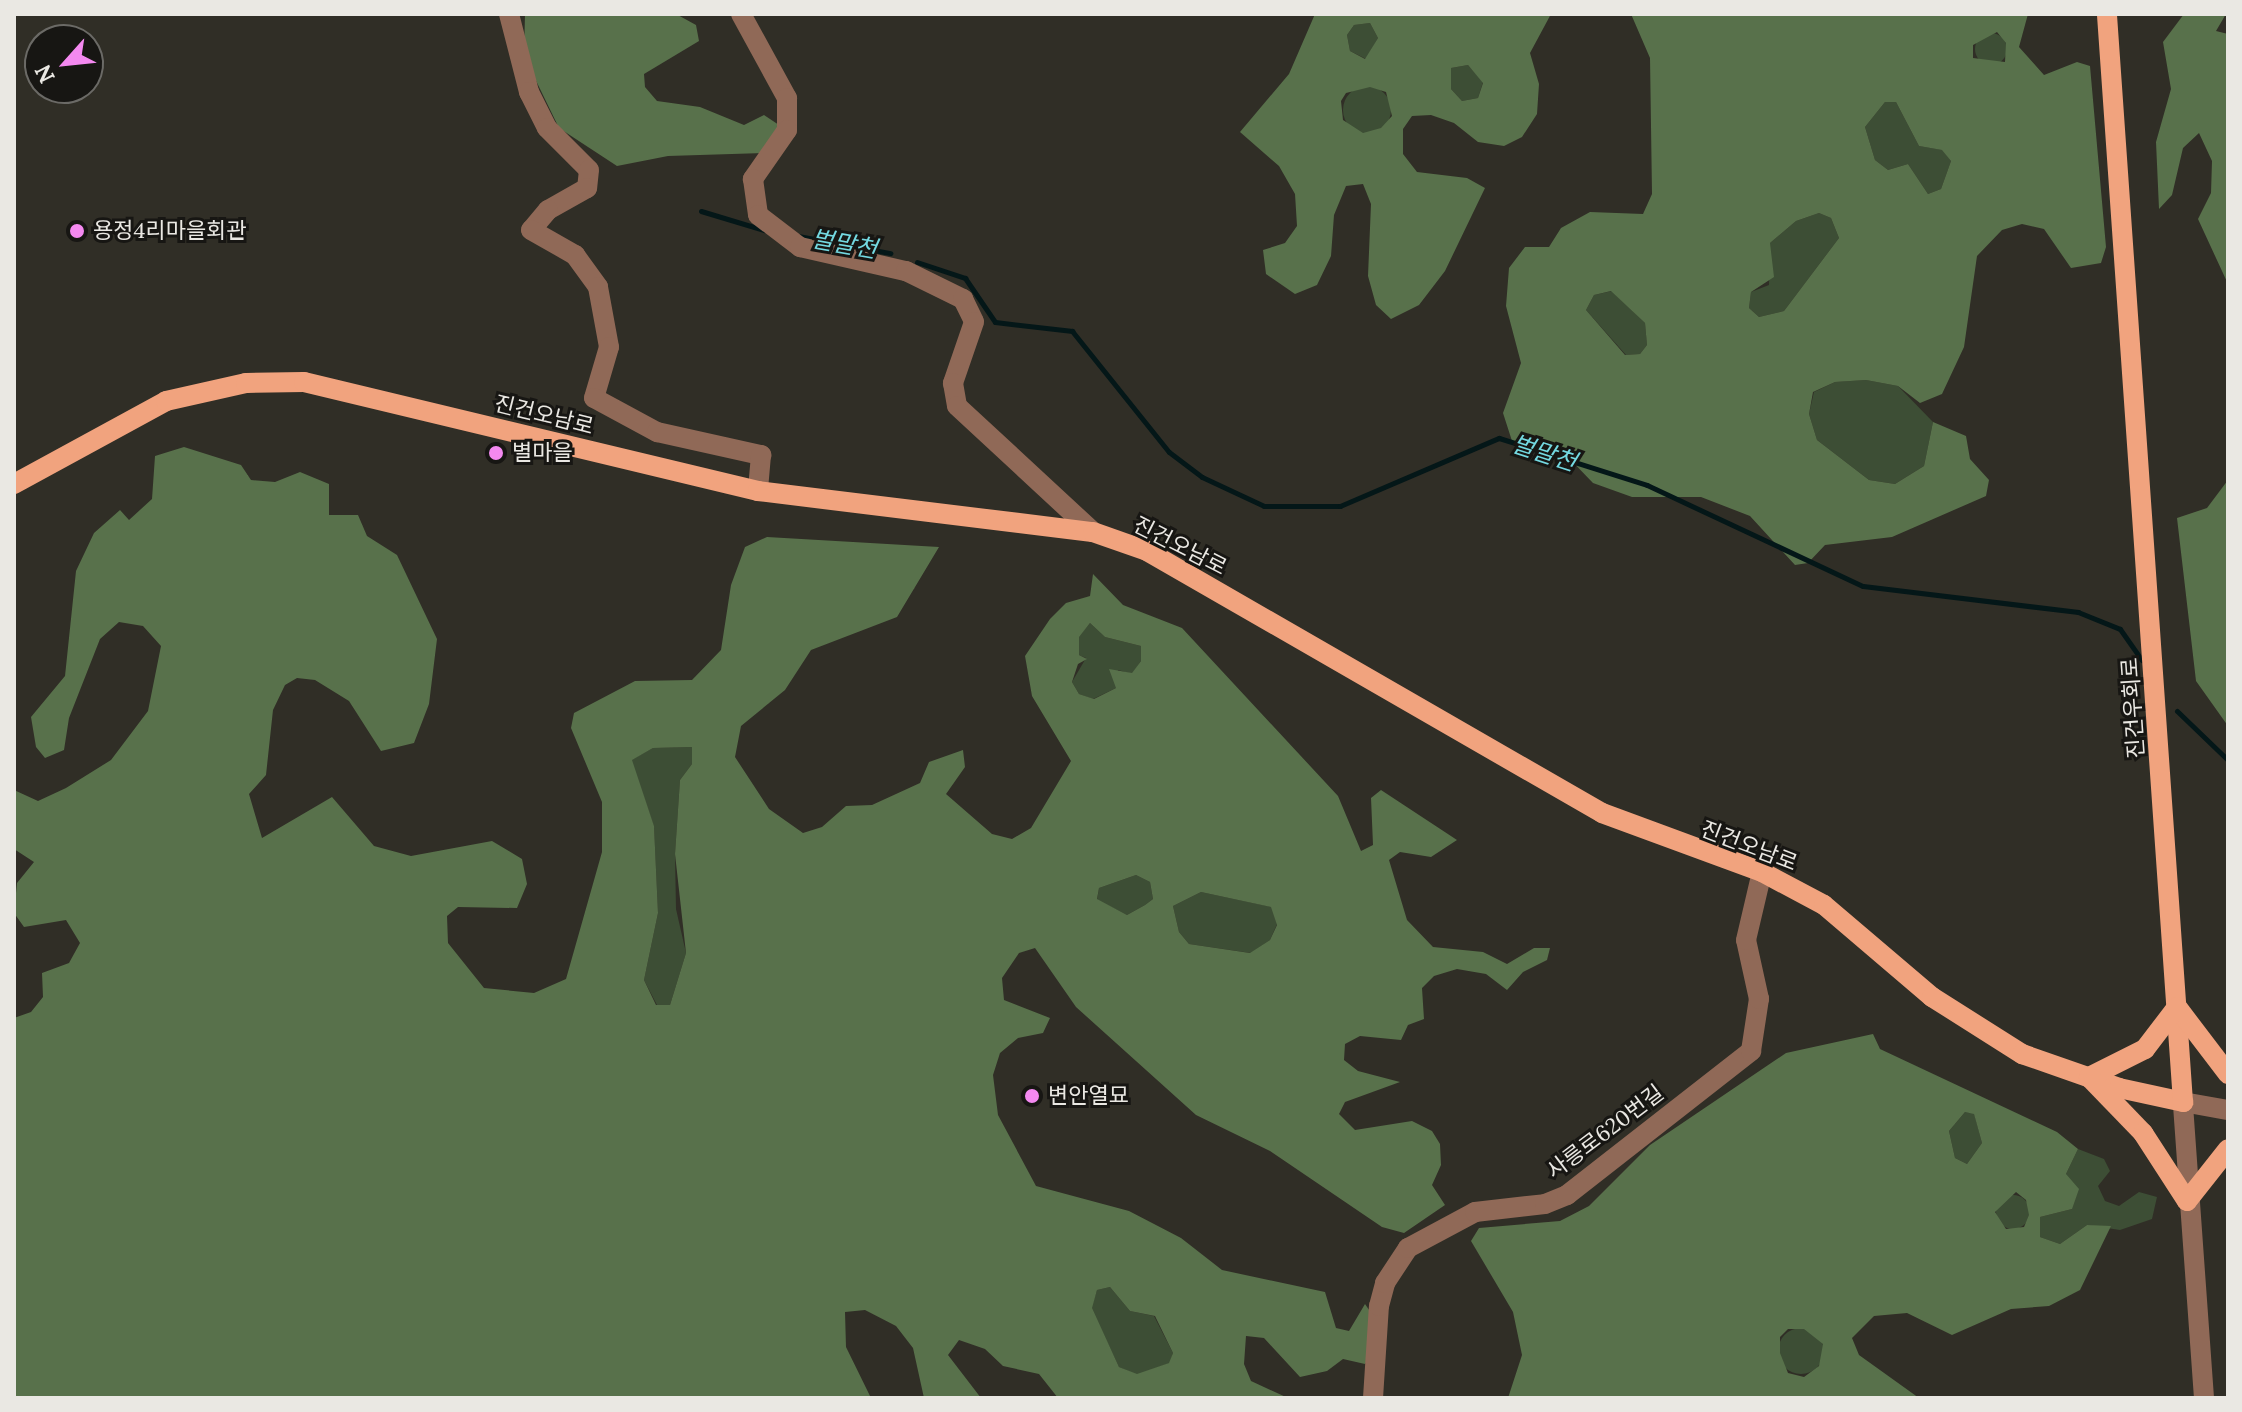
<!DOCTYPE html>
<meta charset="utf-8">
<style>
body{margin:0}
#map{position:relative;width:2242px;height:1412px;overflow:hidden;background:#302e26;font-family:Lora,"Noto Sans KR",serif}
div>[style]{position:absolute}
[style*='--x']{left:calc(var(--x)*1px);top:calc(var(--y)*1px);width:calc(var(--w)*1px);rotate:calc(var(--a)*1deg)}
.green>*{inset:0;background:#3d4e35}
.round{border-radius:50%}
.forest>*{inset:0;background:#58714b}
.stream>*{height:5px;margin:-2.5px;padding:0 2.5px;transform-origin:2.5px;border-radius:2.5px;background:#041718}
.minor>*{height:20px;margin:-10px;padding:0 10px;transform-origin:10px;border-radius:10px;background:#906957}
.major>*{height:20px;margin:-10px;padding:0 10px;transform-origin:10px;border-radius:10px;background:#f1a37e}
.dots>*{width:22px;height:22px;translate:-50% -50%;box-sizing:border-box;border:4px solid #171613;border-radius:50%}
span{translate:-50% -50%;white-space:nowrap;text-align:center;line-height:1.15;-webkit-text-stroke:6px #171613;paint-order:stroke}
.poi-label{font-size:22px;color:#eae8e3}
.left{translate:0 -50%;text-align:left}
.street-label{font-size:22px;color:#eae8e3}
.water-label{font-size:24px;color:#74d9e1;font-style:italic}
.frame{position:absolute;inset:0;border:16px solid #eae8e3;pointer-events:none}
.north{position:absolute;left:24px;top:24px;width:80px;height:80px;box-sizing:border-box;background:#171613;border:2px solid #6b6a66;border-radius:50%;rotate:243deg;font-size:22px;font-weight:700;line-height:32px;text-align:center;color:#eae8e3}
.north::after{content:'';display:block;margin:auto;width:28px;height:36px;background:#f489f0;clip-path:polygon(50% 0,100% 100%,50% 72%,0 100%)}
</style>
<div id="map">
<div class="green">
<i style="clip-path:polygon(1370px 23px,1378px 38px,1366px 59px,1350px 51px,1347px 35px,1354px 25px)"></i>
<i class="round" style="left:1975px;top:33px;width:32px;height:32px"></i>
<i style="clip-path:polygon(1468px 65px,1483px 82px,1478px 98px,1462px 101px,1451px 89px,1451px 68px)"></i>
<i class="round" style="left:1343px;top:86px;width:48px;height:48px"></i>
<i style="clip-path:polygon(1885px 102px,1896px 102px,1919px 146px,1943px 150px,1951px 161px,1941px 189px,1928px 194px,1908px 164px,1888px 170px,1875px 160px,1865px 127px)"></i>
<i style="clip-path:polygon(1819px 213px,1831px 218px,1839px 238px,1784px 311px,1759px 317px,1749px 308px,1751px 292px,1769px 285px,1770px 243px,1796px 221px)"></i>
<i style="clip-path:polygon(1612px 291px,1645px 323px,1647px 345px,1640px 354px,1626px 355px,1586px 310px,1594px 295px)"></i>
<i style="clip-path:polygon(1866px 380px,1898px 386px,1933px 422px,1924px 466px,1895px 484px,1869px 480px,1817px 440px,1809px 414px,1814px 392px,1835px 382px)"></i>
<i style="clip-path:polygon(1090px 623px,1105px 637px,1141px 646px,1141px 661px,1132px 674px,1118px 670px,1116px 688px,1093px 699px,1079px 694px,1072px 682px,1086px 658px,1079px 655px,1079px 636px)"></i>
<i style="clip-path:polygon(692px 747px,692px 764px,680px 780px,675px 854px,676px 909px,686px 953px,670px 1005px,657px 1005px,644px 980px,658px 913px,654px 827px,631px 760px,653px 748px)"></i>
<i style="clip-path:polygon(1136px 875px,1150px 882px,1153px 899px,1145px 905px,1127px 915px,1097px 900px,1099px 888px)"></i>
<i style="clip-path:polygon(1201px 892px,1272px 907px,1277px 924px,1270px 940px,1251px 953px,1189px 944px,1179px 932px,1173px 906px)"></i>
<i style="clip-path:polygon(1965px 1112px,1974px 1113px,1982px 1143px,1967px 1164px,1955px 1158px,1949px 1131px)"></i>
<i style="clip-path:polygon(2078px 1149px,2104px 1159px,2110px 1171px,2098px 1186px,2105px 1201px,2119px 1206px,2139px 1192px,2157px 1197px,2152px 1219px,2120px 1230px,2087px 1225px,2060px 1244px,2040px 1237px,2040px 1217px,2072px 1209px,2066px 1174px)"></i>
<i class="round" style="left:1996px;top:1195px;width:34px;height:34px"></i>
<i style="clip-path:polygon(1110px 1287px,1130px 1311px,1154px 1316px,1173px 1353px,1170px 1363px,1137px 1375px,1119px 1367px,1091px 1308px,1097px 1290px)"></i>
<i class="round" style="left:1778px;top:1328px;width:46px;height:46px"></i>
</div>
<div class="forest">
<i style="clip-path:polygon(525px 14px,676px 14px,696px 25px,699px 41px,644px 74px,645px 87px,657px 101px,700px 107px,744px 125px,764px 115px,779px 125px,766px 153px,668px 156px,617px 166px,559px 128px,524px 56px)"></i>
<i style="clip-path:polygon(evenodd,1315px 14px,1551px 14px,1530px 53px,1539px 84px,1537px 114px,1522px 137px,1504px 146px,1478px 142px,1454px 123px,1431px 115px,1412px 116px,1403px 129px,1403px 154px,1417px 172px,1467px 178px,1485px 188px,1445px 271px,1419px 305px,1391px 319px,1376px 305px,1368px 276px,1371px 204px,1363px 184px,1346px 186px,1334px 215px,1331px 256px,1317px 285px,1295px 294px,1266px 274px,1263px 250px,1285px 243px,1297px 226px,1295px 194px,1279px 166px,1240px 132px,1289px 74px,1315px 14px,1370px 23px,1378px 38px,1365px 59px,1350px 51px,1347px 35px,1354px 25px,1370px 23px,1315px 14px,1468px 65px,1483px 83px,1478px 98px,1462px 101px,1451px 89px,1451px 68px,1468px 65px,1315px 14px,1370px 87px,1386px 92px,1392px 116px,1381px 128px,1363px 133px,1343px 120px,1341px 101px,1346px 93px,1370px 87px)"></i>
<i style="clip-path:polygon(evenodd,1631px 14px,2028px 14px,2019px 47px,2044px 75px,2077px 62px,2090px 66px,2106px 247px,2101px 263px,2071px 268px,2044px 229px,2022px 224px,2002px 230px,1977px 256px,1964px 347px,1942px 394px,1920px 403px,1898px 386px,1866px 380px,1835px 382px,1813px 392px,1809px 414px,1817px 440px,1869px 480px,1895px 484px,1924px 466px,1933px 422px,1966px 436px,1970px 459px,1989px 480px,1986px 496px,1892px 537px,1825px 545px,1808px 563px,1795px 565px,1750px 516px,1701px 497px,1632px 497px,1593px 483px,1565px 454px,1512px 441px,1503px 413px,1521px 363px,1506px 306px,1509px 268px,1525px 247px,1549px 247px,1561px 228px,1590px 212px,1643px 214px,1652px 194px,1650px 58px,1631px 14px,1997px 32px,2006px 43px,2005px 62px,1973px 58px,1973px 45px,1997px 32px,1631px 14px,1885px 102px,1896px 102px,1919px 146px,1942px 150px,1951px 161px,1941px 189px,1928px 194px,1908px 164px,1888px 170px,1875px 160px,1865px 127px,1885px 102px,1631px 14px,1819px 213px,1831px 218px,1839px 238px,1784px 311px,1759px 317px,1749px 308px,1751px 292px,1774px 277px,1770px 243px,1796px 221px,1819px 213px,1631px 14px,1611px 291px,1645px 323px,1647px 345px,1640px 354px,1625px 355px,1586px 310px,1594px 295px,1611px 291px)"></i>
<i style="clip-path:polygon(2184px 14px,2226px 14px,2216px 31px,2228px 34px,2228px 284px,2198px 219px,2211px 193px,2212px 161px,2199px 133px,2183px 148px,2172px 195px,2159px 209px,2156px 142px,2171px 89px,2163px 42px)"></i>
<i style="clip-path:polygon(evenodd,184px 447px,241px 465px,251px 480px,275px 482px,300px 472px,329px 484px,329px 515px,358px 515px,367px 536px,397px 555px,437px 639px,429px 704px,414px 743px,381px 751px,349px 701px,315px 680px,297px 678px,285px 685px,273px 710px,266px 775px,249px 794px,262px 838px,332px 797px,374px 846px,411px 856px,492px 841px,522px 859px,527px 884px,517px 908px,458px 907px,447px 916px,448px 943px,484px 988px,534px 993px,566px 979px,602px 852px,602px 802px,571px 728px,574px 713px,635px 681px,692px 680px,721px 650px,731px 585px,745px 547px,767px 537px,939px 547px,897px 617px,811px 650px,785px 690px,741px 726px,735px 757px,769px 809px,803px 833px,822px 827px,846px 806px,872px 805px,920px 783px,929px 762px,963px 750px,965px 767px,946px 794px,992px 834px,1012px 839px,1031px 828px,1071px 761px,1032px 696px,1025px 656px,1050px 619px,1066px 603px,1090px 596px,1093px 574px,1123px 605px,1182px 628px,1338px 796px,1361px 851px,1373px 845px,1371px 798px,1381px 790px,1457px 840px,1431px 857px,1400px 852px,1389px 860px,1407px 920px,1433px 947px,1483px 952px,1507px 964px,1534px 948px,1550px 948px,1547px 960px,1523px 972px,1507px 990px,1486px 974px,1457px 969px,1434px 976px,1422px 988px,1424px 1019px,1408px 1025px,1401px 1040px,1360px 1036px,1345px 1044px,1344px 1060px,1358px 1071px,1400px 1082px,1345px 1102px,1339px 1114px,1355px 1130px,1412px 1121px,1432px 1131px,1440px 1144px,1441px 1165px,1432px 1185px,1445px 1205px,1404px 1233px,1382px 1227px,1270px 1151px,1196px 1115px,1076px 1007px,1035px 948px,1019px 953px,1002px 978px,1004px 1000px,1050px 1018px,1043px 1033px,1018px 1038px,1000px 1053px,993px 1075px,998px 1115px,1036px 1186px,1129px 1211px,1181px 1238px,1222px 1270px,1325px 1292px,1336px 1328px,1349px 1331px,1365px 1304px,1376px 1320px,1376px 1351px,1365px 1364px,1343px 1359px,1327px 1371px,1300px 1377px,1264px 1338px,1246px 1336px,1244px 1364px,1251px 1381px,1288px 1398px,1058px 1398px,1039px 1374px,1003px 1366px,985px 1349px,959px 1340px,948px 1355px,981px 1398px,924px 1398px,913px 1348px,896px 1326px,865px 1310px,845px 1312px,846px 1347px,871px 1398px,14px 1398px,14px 1018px,31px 1012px,43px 997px,42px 973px,69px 963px,80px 943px,66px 920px,24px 927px,14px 913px,17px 883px,34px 862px,14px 849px,14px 790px,38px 801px,66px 788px,111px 760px,148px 711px,161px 646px,143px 626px,119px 622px,100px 639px,69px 718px,64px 750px,45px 758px,36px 747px,31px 717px,65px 676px,76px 571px,94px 533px,120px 510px,129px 520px,152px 499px,155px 456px,184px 447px,1090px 623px,1105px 637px,1141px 646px,1141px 661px,1132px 673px,1109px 669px,1116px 688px,1094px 699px,1079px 694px,1072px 682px,1078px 664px,1087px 659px,1079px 655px,1079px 637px,1090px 623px,184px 447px,692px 747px,692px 764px,680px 780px,675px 854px,686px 953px,670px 1005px,656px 1005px,644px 980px,658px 913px,654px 826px,632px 760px,653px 748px,692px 747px,184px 447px,1136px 875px,1150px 882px,1153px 899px,1145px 905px,1127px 915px,1097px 899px,1099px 888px,1136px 875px,184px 447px,1201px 892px,1271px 907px,1277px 925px,1270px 940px,1250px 953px,1189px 944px,1179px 932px,1173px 906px,1201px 892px,184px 447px,1110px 1287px,1130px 1311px,1155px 1316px,1173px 1353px,1169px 1363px,1137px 1374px,1119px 1367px,1092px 1308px,1097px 1290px,1110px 1287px)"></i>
<i style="clip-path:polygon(2228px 480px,2228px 726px,2196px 681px,2177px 518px,2207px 508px)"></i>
<i style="clip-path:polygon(evenodd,1873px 1034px,1880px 1049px,2057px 1132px,2078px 1149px,2066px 1174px,2079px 1189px,2072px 1209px,2040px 1217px,2040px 1237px,2060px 1244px,2087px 1225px,2111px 1226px,2080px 1290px,2049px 1306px,2011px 1309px,1952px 1335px,1907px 1313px,1874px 1316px,1852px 1338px,1859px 1355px,1919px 1398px,1508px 1398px,1522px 1355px,1513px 1312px,1471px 1241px,1479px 1228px,1560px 1221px,1589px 1206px,1650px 1145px,1786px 1053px,1873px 1034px,1965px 1112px,1974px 1114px,1982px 1143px,1967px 1164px,1955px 1158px,1949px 1131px,1965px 1112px,1873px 1034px,2016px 1192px,2026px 1200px,2029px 1215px,2024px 1227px,2006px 1229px,1995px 1212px,2016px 1192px,1873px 1034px,1788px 1329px,1804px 1329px,1823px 1344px,1819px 1366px,1804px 1377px,1788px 1373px,1780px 1353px,1780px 1337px,1788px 1329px)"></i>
</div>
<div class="stream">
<i style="--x:701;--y:211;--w:66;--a:16.8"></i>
<i style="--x:798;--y:236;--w:94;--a:10.5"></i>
<i style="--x:917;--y:262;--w:51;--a:18.4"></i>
<i style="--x:965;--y:278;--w:53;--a:55.7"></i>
<i style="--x:995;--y:322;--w:78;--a:6.7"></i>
<i style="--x:1072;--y:331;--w:155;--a:51.3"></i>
<i style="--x:1169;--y:452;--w:41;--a:37.1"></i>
<i style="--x:1202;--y:477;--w:68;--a:25.1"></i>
<i style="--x:1264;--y:506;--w:76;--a:0"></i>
<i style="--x:1340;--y:506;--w:173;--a:-23.2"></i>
<i style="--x:1499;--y:438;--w:155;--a:17.6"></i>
<i style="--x:1647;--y:485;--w:238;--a:25.1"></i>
<i style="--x:1863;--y:586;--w:217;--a:6.9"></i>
<i style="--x:2078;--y:612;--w:45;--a:22"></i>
<i style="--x:2120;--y:629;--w:38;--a:55"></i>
<i style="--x:2177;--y:711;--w:71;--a:43.9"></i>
</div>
<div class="minor">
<i style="--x:509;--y:14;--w:81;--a:75.6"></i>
<i style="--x:529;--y:92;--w:40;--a:63.4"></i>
<i style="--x:547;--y:128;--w:59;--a:45"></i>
<i style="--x:589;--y:170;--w:18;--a:96"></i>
<i style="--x:587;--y:188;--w:45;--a:150.6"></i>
<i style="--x:548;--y:210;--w:26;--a:130"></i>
<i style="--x:531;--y:230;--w:51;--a:29.6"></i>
<i style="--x:575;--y:255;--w:39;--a:54"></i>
<i style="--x:598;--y:287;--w:61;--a:79.6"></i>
<i style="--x:609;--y:347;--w:53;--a:106.4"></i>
<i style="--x:594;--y:398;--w:72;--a:28.4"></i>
<i style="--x:657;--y:432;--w:107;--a:12.5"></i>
<i style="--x:761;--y:455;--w:36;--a:95"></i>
<i style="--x:741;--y:14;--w:96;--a:61.3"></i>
<i style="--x:787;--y:98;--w:32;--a:90"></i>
<i style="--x:787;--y:130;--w:60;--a:124.8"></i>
<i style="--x:753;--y:179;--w:36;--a:82"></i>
<i style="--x:758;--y:215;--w:53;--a:37.3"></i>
<i style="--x:800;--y:247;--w:109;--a:12.8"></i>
<i style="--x:906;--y:271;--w:64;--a:26.2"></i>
<i style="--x:963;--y:299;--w:25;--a:64"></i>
<i style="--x:974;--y:322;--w:65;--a:109"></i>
<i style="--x:953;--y:383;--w:23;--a:80"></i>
<i style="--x:957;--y:406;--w:185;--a:42.8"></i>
<i style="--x:1373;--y:1398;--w:92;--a:-86.3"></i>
<i style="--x:1379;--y:1306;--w:24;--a:-75"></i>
<i style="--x:1385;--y:1283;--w:42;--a:-56.7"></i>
<i style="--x:1408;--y:1248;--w:76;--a:-28.2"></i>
<i style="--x:1475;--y:1212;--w:70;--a:-6.5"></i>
<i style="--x:1545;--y:1204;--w:24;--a:-22"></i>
<i style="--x:1567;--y:1195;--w:234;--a:-38"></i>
<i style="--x:1751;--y:1051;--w:53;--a:-81.3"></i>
<i style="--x:1759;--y:999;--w:60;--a:-102.4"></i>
<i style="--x:1746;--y:940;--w:70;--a:-76.8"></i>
<i style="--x:2204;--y:1398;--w:297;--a:-94.1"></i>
<i style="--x:2183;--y:1102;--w:46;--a:10.1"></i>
</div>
<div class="major">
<i style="--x:14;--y:484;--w:173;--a:-28.6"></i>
<i style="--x:166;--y:401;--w:82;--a:-12.7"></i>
<i style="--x:246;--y:383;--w:58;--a:-1"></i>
<i style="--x:304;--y:382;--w:467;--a:13.5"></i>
<i style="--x:758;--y:491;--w:337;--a:7"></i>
<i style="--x:1093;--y:532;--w:57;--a:19.4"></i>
<i style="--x:1147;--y:551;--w:525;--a:29.93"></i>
<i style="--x:1602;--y:813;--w:171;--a:20.2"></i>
<i style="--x:1762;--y:872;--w:70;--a:28"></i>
<i style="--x:1824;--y:905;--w:142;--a:40.4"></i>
<i style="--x:1932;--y:997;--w:107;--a:32.3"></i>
<i style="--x:2022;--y:1054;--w:103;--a:19.3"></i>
<i style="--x:2119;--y:1088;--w:66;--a:12.3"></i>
<i style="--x:2183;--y:1102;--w:1091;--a:-94"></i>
<i style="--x:2228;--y:1074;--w:84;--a:-127.3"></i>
<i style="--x:2177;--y:1007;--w:53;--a:127.3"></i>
<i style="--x:2145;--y:1049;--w:63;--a:153.4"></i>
<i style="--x:2089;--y:1077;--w:78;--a:46"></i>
<i style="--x:2143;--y:1133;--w:81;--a:57.1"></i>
<i style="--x:2187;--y:1201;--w:66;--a:-51.7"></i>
</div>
<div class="dots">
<i style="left:77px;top:231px;background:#f489f0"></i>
<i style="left:496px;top:453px;background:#f489f0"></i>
<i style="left:1032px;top:1096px;background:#f489f0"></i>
</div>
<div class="poi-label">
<span class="left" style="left:93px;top:231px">용정4리마을회관</span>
<span class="left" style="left:512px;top:453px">별마을</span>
<span class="left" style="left:1048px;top:1096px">변안열묘</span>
</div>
<div class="street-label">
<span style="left:544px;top:415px;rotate:14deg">진건오남로</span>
<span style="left:1180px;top:546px;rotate:27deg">진건오남로</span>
<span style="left:2133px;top:708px;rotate:-94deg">진건우회로</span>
<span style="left:1749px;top:846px;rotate:21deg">진건오남로</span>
<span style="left:1605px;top:1132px;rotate:-37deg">사릉로620번길</span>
</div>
<div class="water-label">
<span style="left:844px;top:244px;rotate:10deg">벌말천</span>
<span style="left:1544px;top:453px;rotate:18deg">벌말천</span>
</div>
<div class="frame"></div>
<div class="north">N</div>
</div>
